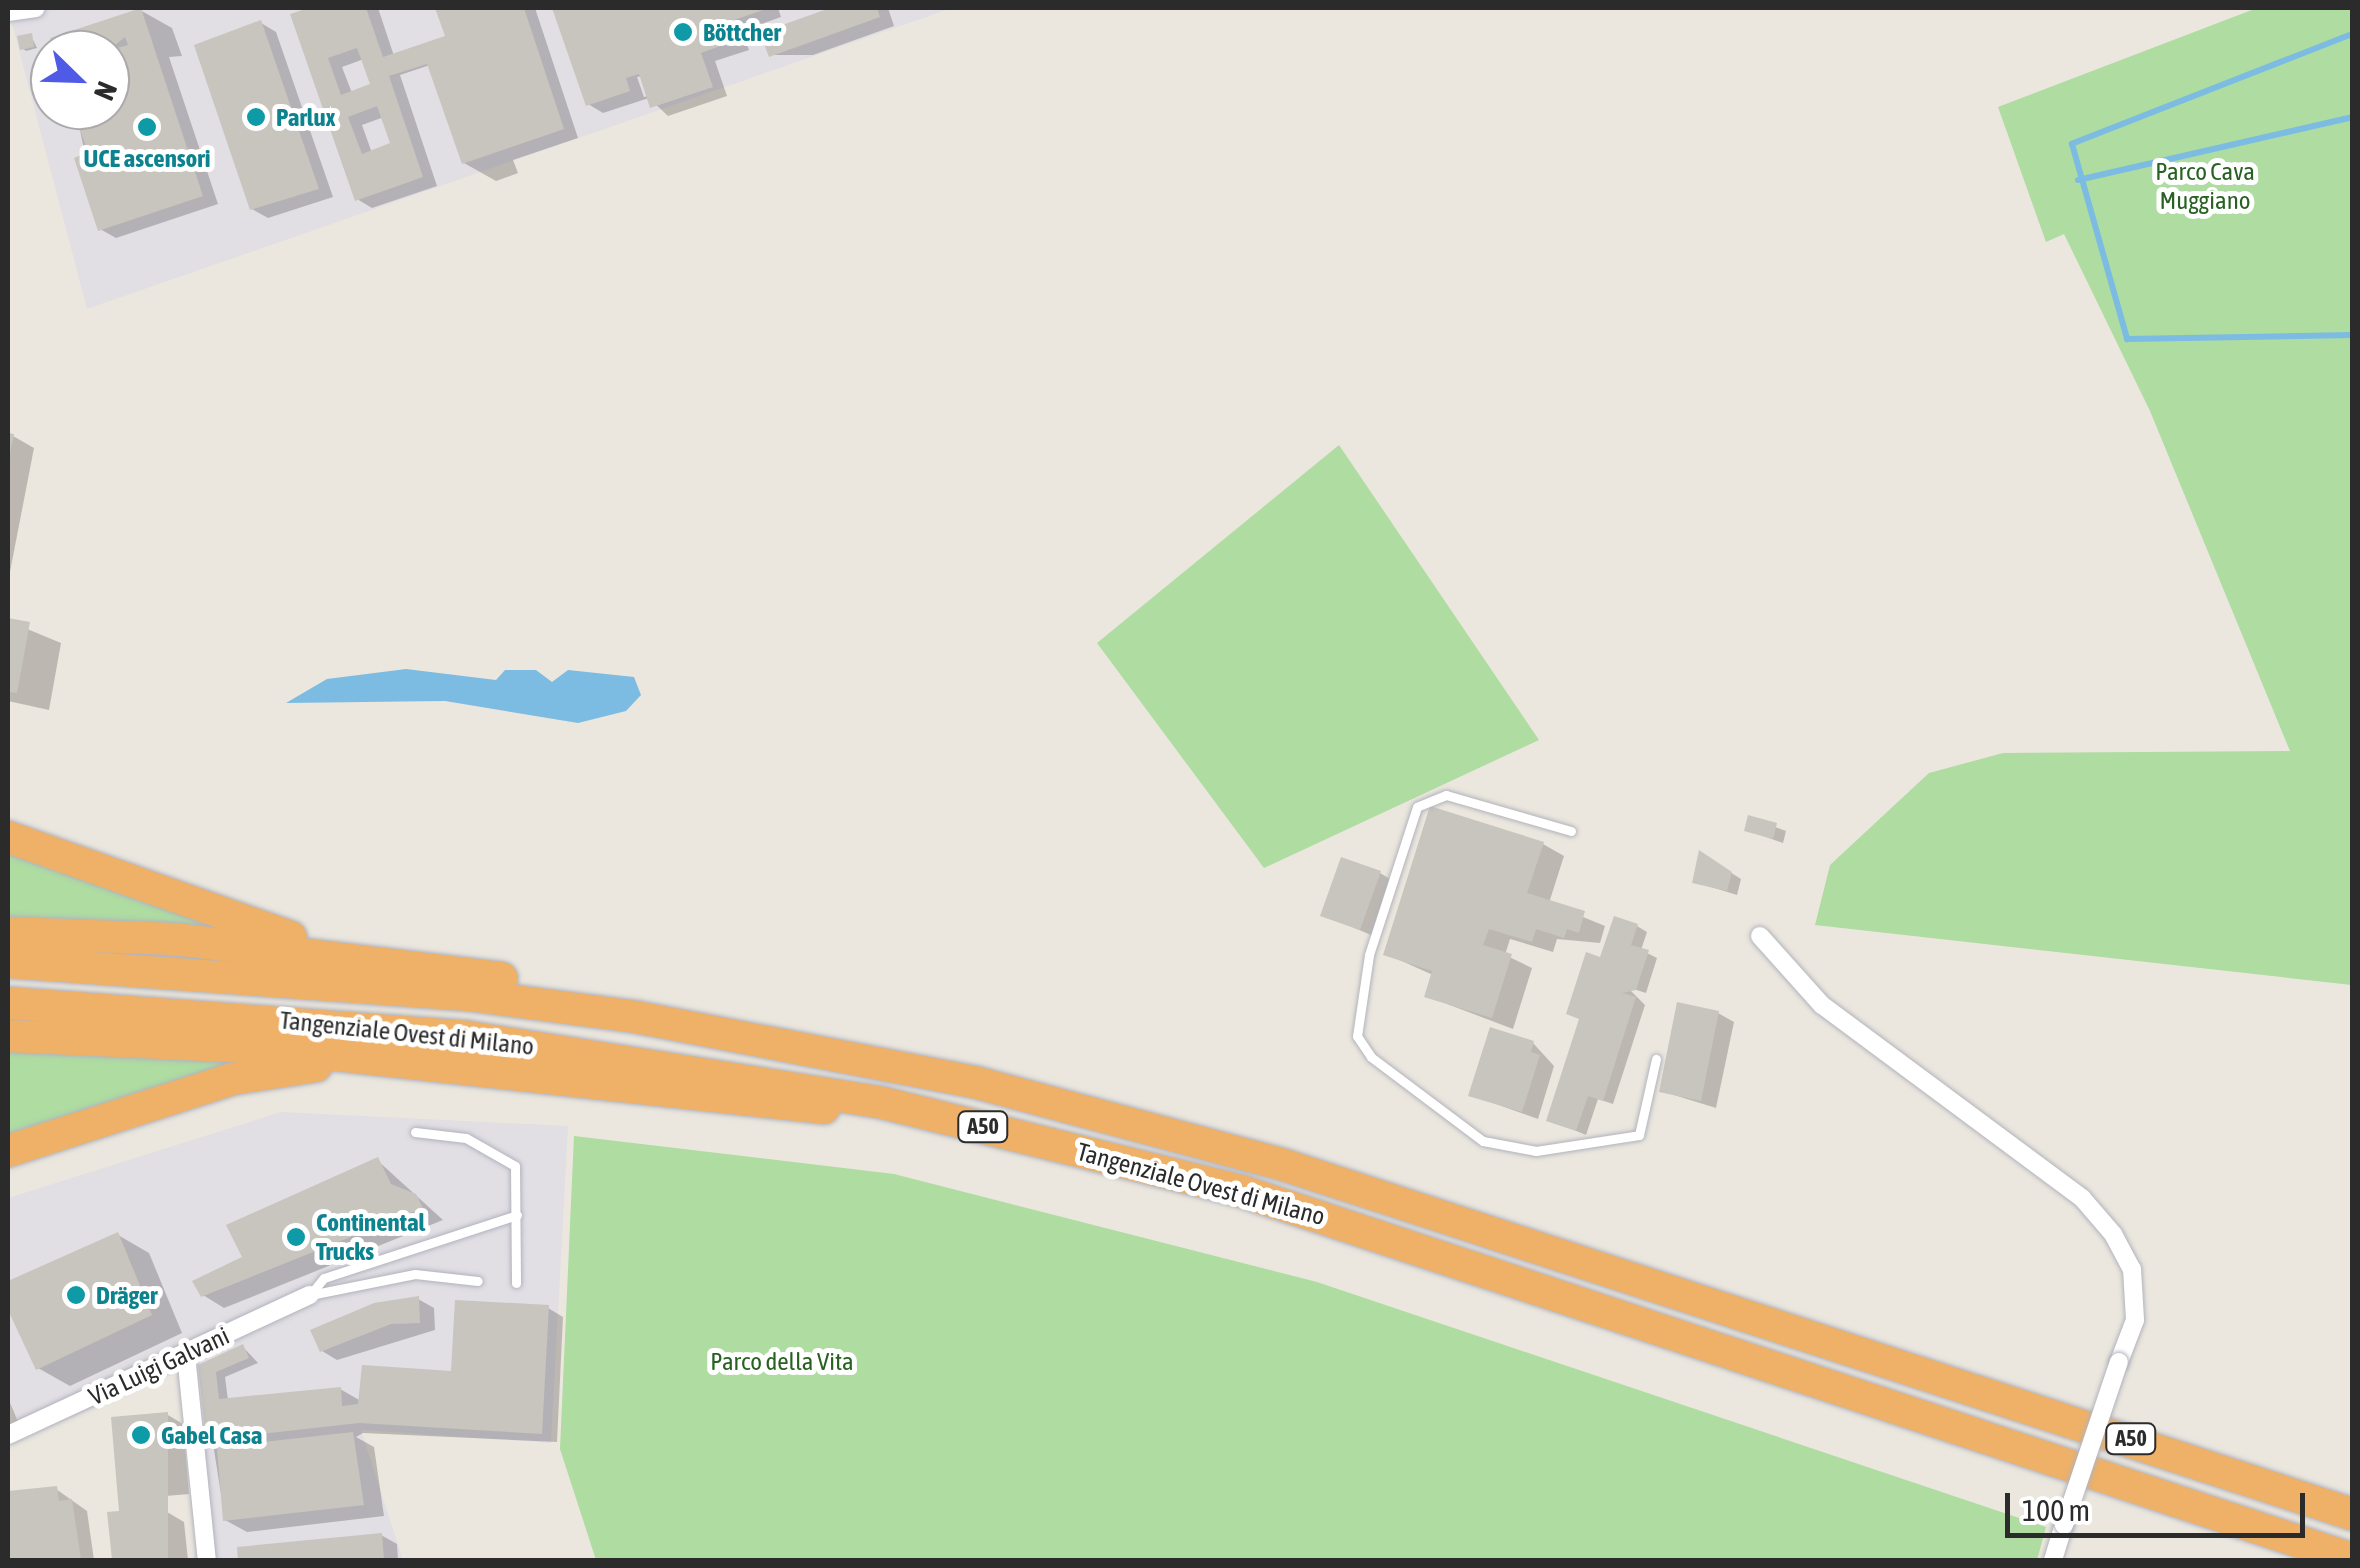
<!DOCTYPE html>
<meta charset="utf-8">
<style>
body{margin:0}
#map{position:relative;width:2360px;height:1568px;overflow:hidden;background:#ebe7de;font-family:"Asap Condensed",sans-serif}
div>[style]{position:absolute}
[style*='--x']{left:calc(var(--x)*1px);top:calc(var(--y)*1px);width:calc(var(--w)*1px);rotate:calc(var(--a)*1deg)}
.industrial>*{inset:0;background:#e1dee4}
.green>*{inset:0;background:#aedca1}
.water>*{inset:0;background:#7cbce2}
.shadow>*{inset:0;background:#0003}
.stream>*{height:6px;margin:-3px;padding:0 3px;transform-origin:3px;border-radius:3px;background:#7cbce2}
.building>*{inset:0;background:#c7c5bd}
.roads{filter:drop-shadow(0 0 2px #b2b3bd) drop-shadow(0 0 2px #b2b3bd)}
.lane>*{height:9px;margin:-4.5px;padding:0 4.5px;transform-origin:4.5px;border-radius:4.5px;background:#fff}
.street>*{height:18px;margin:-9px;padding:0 9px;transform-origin:9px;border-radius:9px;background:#fff}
.highway>*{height:32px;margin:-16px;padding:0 16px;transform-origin:16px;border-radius:16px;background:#eeb167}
.bridges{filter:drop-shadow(0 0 2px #b2b3bd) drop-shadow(0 0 2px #b2b3bd)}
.street-bridge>*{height:18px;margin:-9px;padding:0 9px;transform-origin:9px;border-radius:9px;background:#fff}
.dots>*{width:28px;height:28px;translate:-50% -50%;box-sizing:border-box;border:5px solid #fff;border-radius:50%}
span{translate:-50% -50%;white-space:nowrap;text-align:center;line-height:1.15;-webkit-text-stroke:10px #fff;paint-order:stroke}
.shield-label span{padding:2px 8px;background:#fff;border:2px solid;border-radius:8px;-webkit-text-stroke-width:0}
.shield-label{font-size:22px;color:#2b2b2b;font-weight:700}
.culture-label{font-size:25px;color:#0d838f;font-weight:700}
.left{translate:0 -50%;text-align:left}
.park-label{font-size:25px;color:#286122}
.street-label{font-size:25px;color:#2b2b2b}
.frame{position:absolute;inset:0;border:10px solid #2b2b2b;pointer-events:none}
.north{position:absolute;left:30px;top:30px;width:100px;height:100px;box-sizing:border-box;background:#fff;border:2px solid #aaa;border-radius:50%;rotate:113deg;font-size:28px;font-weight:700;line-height:40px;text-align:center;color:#2b2b2b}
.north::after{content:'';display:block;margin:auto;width:35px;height:45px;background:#4f5ae7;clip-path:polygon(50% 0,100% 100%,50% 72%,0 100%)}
.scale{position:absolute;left:2005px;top:1493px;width:300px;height:45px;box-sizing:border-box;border:5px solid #2b2b2b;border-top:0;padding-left:12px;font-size:30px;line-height:35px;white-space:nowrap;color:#2b2b2b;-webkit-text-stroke:8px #fff;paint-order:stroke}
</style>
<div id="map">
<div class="industrial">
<i style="clip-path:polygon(evenodd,8px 8px,952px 8px,87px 309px,8px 8px,50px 50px,110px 50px,110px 110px,50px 110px,50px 50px)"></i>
<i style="clip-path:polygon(281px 1112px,568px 1126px,551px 1443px,361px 1430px,403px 1560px,215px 1560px,193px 1366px,22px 1438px,8px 1398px,8px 1198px)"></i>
</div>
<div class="green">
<i style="clip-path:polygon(2257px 8px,2352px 8px,2352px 985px,1815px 925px,1830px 865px,1929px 773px,2003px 753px,2290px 751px,2150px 411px,2064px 234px,2046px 242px,1998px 107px)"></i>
<i style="clip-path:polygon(1339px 445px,1539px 740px,1264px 868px,1097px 643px)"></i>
<i style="clip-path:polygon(8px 845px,209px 922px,209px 927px,8px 925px)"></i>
<i style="clip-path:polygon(8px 1044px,249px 1057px,8px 1145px)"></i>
<i style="clip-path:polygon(574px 1136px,894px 1174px,1317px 1282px,2046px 1527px,2037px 1560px,596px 1560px,560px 1449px)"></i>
</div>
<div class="water">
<i style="clip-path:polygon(406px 669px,496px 680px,505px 670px,536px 670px,552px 682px,568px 670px,634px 677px,641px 695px,626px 711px,578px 723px,445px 701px,286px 703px,327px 679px)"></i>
</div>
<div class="shadow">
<i style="clip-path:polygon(evenodd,316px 8px,378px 8px,394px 56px,449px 38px,438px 8px,535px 8px,578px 138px,513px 160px,518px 173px,496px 181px,464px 163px,430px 65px,400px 75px,437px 186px,372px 208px,357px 199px,294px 15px,316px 8px,364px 59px,373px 86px,352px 93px,342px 67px,364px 59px,316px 8px,384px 117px,394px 145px,372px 153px,362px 125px,384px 117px)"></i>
<i style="clip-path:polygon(evenodd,555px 8px,778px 8px,781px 17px,742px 31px,749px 50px,715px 61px,727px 96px,668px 116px,649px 98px,603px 113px,588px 104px,555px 8px,642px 76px,648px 96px,644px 97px,637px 77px,642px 76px)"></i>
<i style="clip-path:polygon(838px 8px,888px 8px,894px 26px,813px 55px,771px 55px,763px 34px)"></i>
<i style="clip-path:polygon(140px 10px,172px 28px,182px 56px,169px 57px,218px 204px,116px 238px,100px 229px,76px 110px,110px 110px,110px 50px,56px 50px)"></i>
<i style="clip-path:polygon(261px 23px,276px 32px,333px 197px,268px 218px,252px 209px)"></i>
<i style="clip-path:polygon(31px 36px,37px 48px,26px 51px,22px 48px)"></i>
<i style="clip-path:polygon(13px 436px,34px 448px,9px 577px,8px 437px)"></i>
<i style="clip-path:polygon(8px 621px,61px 643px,49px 710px,8px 701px)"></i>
<i style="clip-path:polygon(1750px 818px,1786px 831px,1783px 843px,1746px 830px)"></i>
<i style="clip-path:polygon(1543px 844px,1564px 856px,1549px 903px,1605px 926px,1600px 943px,1557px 939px,1553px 952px,1510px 939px,1505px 955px,1532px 968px,1513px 1029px,1426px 996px,1433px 975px,1386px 954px)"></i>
<i style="clip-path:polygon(1701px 854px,1741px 879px,1737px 895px,1695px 882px)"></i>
<i style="clip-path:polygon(1380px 873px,1395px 882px,1376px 937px,1323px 915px)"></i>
<i style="clip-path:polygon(1637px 926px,1647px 932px,1641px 950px,1657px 958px,1646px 993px,1627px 987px,1645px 1005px,1613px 1104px,1598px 1099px,1586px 1135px,1549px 1120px,1602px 960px)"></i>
<i style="clip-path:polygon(1718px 1013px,1734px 1022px,1716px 1108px,1661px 1091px)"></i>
<i style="clip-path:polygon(1533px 1043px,1554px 1066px,1538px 1119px,1471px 1095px)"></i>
<i style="clip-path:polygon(377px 1160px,443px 1220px,224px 1308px,203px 1295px)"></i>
<i style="clip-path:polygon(118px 1235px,149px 1253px,182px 1333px,70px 1386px,38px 1368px,8px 1304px,8px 1283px)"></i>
<i style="clip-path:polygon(418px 1299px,434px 1308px,435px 1330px,337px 1360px,322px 1351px)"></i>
<i style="clip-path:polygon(548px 1308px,563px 1317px,557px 1442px,363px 1433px,356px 1437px,374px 1447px,384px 1516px,247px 1532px,225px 1520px,201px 1367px,243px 1347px,258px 1363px,225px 1377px,228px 1400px,340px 1389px,361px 1401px,454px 1374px)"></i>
<i style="clip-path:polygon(8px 1398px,18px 1422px,8px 1427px)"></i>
<i style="clip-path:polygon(168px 1415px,183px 1424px,189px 1494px,166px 1496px,167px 1512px,184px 1522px,188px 1560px,114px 1560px,110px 1514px,126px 1513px)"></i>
<i style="clip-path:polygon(56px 1489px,87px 1511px,94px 1560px,8px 1560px,8px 1494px)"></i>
<i style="clip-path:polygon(381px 1535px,397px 1544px,398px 1560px,241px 1560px,240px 1550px)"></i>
</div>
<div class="stream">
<i style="--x:2352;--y:34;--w:301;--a:158.6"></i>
<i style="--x:2072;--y:144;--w:203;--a:74.2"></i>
<i style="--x:2127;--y:339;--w:225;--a:-1"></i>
<i style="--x:2078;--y:180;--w:281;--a:-12.9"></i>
</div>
<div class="building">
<i style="clip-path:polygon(141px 8px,203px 196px,98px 231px,74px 158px,88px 152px,73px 110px,109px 112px,110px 50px,128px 45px,125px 37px,109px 50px,53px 50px,50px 38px)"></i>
<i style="clip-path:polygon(evenodd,309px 8px,366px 8px,383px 57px,445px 36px,435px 8px,524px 8px,564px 129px,462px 164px,427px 64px,389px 76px,423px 177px,355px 201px,290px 14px,309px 8px,357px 48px,370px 84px,341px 95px,328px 58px,357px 48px,309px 8px,377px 106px,390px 143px,362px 154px,348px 117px,377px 106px)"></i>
<i style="clip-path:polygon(552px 8px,769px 8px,728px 22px,734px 41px,701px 53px,713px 87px,650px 108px,639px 74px,626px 78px,630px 91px,586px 106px)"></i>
<i style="clip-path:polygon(830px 8px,877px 8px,880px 17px,769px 57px,760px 33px)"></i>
<i style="clip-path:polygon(261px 20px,319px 189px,250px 210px,194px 45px)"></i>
<i style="clip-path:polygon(32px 33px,34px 47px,20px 50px,17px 36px)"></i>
<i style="clip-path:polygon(8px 433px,14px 434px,9px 458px,8px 457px)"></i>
<i style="clip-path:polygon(8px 618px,30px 622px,17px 693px,8px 692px)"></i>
<i style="clip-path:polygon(1430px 806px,1544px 842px,1527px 893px,1585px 911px,1579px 933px,1567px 929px,1564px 938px,1536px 929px,1532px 942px,1489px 929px,1483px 945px,1512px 954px,1492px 1018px,1424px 997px,1432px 971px,1383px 955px)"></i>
<i style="clip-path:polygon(1748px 815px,1777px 823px,1773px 839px,1744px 831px)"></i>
<i style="clip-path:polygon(1699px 850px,1732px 872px,1727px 891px,1692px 883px)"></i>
<i style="clip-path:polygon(1341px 857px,1381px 871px,1360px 930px,1320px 916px)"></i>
<i style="clip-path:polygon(1614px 916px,1638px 924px,1631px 945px,1649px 950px,1636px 990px,1622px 993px,1636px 997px,1603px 1101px,1588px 1096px,1576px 1131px,1546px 1121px,1579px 1019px,1566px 1014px,1586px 952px,1600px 957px)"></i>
<i style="clip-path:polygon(1677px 1002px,1719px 1011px,1701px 1101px,1659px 1092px)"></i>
<i style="clip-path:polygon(1490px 1027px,1534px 1041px,1531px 1052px,1540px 1055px,1522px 1112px,1468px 1096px)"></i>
<i style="clip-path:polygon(378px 1157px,391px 1184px,416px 1194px,423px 1208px,201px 1297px,192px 1281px,242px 1257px,226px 1225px)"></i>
<i style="clip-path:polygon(118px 1232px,152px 1315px,36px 1370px,8px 1310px,8px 1281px)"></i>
<i style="clip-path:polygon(419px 1296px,420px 1323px,391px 1324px,320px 1352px,310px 1330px,374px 1303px)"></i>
<i style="clip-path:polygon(455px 1300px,549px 1305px,542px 1434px,359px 1423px,206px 1440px,198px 1365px,243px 1344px,249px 1358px,216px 1372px,219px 1399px,341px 1387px,342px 1406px,358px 1404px,362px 1365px,451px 1371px)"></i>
<i style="clip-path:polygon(168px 1412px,168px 1560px,112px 1560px,107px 1512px,119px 1511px,111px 1417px)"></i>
<i style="clip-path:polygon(353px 1432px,364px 1505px,223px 1521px,217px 1447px)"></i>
<i style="clip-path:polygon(57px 1486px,59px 1501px,72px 1499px,81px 1560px,8px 1560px,8px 1491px)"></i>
<i style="clip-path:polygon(382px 1533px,384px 1560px,238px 1560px,237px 1547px)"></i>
</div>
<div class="roads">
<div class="lane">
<i style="--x:1571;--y:831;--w:130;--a:-163.9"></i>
<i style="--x:1446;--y:795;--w:31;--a:158"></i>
<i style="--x:1417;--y:807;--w:156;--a:108"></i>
<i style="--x:1369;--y:955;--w:82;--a:98.4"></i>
<i style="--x:1357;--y:1036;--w:25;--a:56"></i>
<i style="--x:1371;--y:1057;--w:140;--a:36.9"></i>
<i style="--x:1483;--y:1141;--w:54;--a:10.7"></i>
<i style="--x:1536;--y:1151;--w:104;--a:-8.8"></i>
<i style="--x:1639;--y:1135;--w:78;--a:-77.4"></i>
<i style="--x:415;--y:1132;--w:51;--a:6.7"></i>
<i style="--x:466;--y:1138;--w:56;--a:29.7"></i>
<i style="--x:515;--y:1166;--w:117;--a:89.5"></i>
<i style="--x:310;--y:1295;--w:22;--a:-51"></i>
<i style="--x:324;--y:1278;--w:203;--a:-18.1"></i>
<i style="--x:310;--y:1295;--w:107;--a:-11.3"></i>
<i style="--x:415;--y:1274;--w:63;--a:6.3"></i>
</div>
<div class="street">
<i style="--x:8;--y:12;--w:28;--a:-8"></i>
<i style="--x:1760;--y:936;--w:93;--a:48.1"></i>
<i style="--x:1822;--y:1005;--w:324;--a:36.6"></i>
<i style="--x:2082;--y:1198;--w:48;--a:49.3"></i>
<i style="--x:2113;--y:1234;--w:40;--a:62"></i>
<i style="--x:2132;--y:1269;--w:51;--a:86.6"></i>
<i style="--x:2135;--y:1320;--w:45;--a:110.9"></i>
<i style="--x:186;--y:1355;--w:206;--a:84.2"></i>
<i style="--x:8;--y:1435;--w:333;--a:-24.9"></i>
<i style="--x:2053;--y:1560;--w:37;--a:-73"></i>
</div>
<div class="highway">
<i style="--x:8;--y:837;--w:300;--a:19.5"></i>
<i style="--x:8;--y:933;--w:166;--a:2.1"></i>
<i style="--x:174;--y:939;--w:330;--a:6.8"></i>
<i style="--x:8;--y:962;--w:462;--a:4.1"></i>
<i style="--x:469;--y:995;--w:168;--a:7.5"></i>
<i style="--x:636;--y:1017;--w:348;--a:10.9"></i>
<i style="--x:978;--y:1083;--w:317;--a:15"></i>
<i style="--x:1284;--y:1165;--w:1124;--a:18.1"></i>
<i style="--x:8;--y:1003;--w:461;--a:4.2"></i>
<i style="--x:468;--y:1037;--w:420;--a:9"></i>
<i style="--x:883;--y:1103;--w:369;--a:13.8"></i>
<i style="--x:1241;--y:1191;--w:1170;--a:18.33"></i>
<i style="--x:8;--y:1036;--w:264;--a:2.6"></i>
<i style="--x:272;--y:1048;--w:555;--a:6.2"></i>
<i style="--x:8;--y:1151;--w:235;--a:-17.8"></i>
<i style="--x:232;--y:1079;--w:85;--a:-8.8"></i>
</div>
</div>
<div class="bridges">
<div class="street-bridge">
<i style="--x:2064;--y:1525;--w:172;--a:-71.4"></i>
</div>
</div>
<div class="dots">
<i style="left:683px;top:32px;background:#0f9aa8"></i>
<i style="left:256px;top:117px;background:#0f9aa8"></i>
<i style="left:147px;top:127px;background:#0f9aa8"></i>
<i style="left:296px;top:1237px;background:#0f9aa8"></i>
<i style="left:76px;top:1295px;background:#0f9aa8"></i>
<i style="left:141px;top:1435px;background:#0f9aa8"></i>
</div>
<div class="shield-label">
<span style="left:983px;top:1127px">A50</span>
<span style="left:2131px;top:1439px">A50</span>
</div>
<div class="culture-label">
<span class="left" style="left:703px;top:32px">Böttcher</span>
<span class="left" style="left:276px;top:117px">Parlux</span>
<span style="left:147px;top:158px">UCE ascensori</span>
<span class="left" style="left:316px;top:1237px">Continental<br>Trucks</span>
<span class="left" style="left:96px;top:1295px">Dräger</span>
<span class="left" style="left:161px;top:1435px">Gabel Casa</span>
</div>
<div class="park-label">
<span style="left:2205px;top:186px">Parco Cava<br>Muggiano</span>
<span style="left:782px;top:1361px">Parco della Vita</span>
</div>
<div class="street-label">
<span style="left:407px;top:1033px;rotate:6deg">Tangenziale Ovest di Milano</span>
<span style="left:1201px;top:1184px;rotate:15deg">Tangenziale Ovest di Milano</span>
<span style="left:159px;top:1366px;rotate:-25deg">Via Luigi Galvani</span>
</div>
<div class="frame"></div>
<div class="north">N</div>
<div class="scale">100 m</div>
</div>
